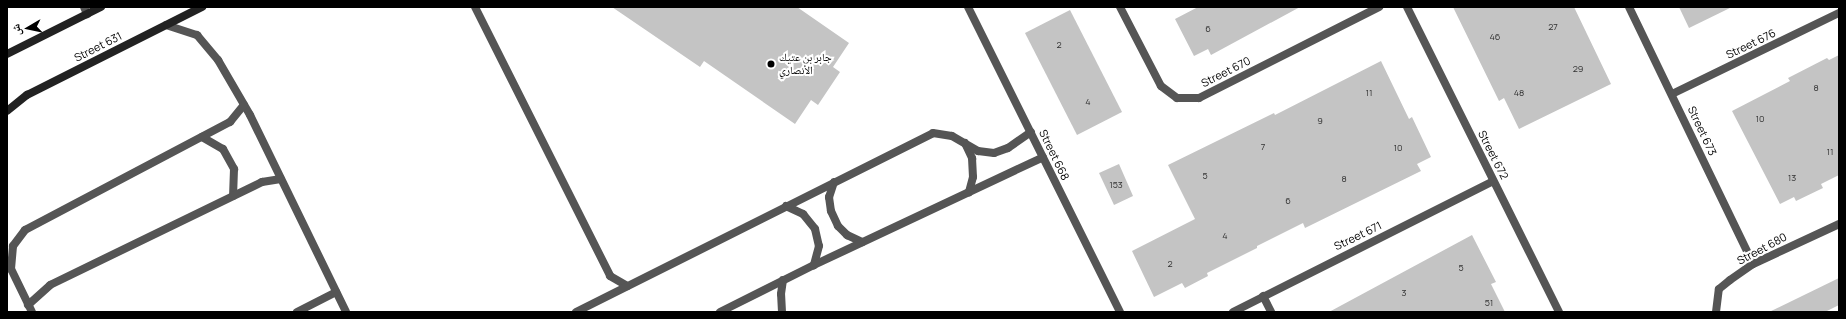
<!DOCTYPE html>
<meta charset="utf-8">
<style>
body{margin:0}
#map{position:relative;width:1846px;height:319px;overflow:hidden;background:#fff;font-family:Manrope,"Noto Naskh Arabic",sans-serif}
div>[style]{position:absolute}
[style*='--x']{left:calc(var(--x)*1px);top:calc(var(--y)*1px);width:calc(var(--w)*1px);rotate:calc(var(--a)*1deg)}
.building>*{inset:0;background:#c4c4c4}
.lane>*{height:8px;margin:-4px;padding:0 4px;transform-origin:4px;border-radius:4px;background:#555}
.street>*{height:8px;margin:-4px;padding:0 4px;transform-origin:4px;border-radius:4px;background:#555}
.secondary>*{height:8px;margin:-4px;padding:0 4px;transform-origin:4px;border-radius:4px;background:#222}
.dots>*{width:11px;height:11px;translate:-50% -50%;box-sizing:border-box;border:2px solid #fff;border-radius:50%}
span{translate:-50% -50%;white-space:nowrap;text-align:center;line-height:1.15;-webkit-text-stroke:4px #fff;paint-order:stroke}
.number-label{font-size:9px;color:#313131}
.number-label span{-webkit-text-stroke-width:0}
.street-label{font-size:11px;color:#000}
.poi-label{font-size:11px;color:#000}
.left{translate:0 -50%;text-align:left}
.frame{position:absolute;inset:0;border:8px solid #000;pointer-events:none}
.north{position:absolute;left:8px;top:8px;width:40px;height:40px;-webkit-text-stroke:3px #fff;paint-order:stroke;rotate:261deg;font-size:11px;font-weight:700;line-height:16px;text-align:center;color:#000}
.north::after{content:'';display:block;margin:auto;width:14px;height:18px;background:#000;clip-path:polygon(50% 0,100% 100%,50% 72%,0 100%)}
</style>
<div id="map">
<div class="building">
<i style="clip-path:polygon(612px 7px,797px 7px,849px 43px,833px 67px,840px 72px,818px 105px,811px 100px,795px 124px,704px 61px,700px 67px)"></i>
<i style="clip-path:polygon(1198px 7px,1300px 7px,1211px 55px,1208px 49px,1194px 56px,1175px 19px)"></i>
<i style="clip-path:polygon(1453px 7px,1574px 7px,1611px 84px,1519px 129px,1504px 98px,1499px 101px)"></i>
<i style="clip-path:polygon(1679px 7px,1732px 7px,1689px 28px)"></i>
<i style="clip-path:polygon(1070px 10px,1122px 112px,1077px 135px,1025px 33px)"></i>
<i style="clip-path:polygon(1839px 55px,1839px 175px,1821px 184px,1823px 188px,1796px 201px,1794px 197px,1780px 204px,1732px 111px,1790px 81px,1788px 78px,1827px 58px,1829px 60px)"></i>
<i style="clip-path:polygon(1381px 61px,1409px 119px,1412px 117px,1431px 157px,1417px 164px,1421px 171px,1305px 228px,1303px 223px,1257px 246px,1257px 248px,1207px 273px,1208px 276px,1185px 288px,1182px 283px,1154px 297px,1132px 251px,1195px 219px,1168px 165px,1274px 113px,1275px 115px)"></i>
<i style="clip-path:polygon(1119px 164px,1133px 196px,1114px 205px,1099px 173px)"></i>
<i style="clip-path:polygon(1472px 235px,1496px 282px,1491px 284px,1505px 312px,1329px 312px)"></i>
<i style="clip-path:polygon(1839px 278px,1839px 305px,1825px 312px,1769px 312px)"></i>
</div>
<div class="lane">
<i style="--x:84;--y:7;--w:8;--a:67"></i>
<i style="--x:475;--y:7;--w:301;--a:63.3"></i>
<i style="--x:610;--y:276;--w:20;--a:30"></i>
<i style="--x:166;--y:25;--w:33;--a:18"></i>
<i style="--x:197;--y:35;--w:33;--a:50"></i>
<i style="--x:218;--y:60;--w:64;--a:59.8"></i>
<i style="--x:250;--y:115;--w:219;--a:64"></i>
<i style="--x:202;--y:137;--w:24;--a:30"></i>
<i style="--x:223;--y:149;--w:23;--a:61"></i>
<i style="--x:234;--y:169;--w:27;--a:92"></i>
<i style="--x:965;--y:143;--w:17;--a:65"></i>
<i style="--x:972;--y:158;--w:19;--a:87"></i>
<i style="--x:973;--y:177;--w:16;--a:105"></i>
<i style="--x:834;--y:182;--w:16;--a:108"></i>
<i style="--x:829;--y:197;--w:14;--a:82"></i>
<i style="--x:831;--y:211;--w:17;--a:65"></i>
<i style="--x:838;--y:226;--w:13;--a:45"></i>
<i style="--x:847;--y:235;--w:17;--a:25"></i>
<i style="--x:786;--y:206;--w:19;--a:25"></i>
<i style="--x:803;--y:214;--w:19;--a:51"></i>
<i style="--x:815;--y:229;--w:17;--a:77"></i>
<i style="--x:819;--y:246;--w:20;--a:105"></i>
<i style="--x:28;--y:305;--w:30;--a:-42"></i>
<i style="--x:50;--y:285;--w:236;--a:-25.9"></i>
<i style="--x:262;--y:182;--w:19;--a:-9"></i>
<i style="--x:32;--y:312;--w:48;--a:-116"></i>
<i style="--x:11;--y:269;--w:23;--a:-85"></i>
<i style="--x:13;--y:246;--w:20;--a:-53"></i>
<i style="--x:25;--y:230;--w:232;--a:-27.8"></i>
<i style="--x:230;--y:122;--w:22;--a:-51"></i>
<i style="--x:297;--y:312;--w:44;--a:-27.1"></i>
<i style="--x:576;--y:312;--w:399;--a:-26.6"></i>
<i style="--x:933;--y:133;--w:19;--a:9"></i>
<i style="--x:952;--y:136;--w:30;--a:30"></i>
<i style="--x:978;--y:151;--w:16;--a:7"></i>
<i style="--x:994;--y:153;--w:15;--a:-20"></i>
<i style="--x:1008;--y:148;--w:28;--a:-35"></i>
<i style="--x:720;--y:312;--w:105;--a:-26.6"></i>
<i style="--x:814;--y:265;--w:253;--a:-25.2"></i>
<i style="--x:782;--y:312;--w:18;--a:-93"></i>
<i style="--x:781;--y:294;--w:14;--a:-82"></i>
</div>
<div class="street">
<i style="--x:968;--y:7;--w:341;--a:63.5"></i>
<i style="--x:1120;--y:7;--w:89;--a:62.6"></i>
<i style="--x:1161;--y:86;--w:20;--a:37"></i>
<i style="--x:1177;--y:98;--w:22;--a:0"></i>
<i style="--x:1199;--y:98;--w:202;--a:-26.8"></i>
<i style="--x:1407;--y:7;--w:341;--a:63.5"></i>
<i style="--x:1629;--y:7;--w:285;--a:64.2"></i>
<i style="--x:1672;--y:94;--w:186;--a:-25.9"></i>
<i style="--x:1263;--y:296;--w:18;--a:63"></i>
<i style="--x:1233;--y:312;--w:291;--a:-26.7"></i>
<i style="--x:1716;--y:312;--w:23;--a:-83"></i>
<i style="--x:1719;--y:289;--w:14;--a:-39"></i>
<i style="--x:1730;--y:280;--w:28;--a:-35"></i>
<i style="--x:1753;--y:264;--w:95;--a:-24.9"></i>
</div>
<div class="secondary">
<i style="--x:7;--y:54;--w:105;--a:-26.6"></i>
<i style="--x:7;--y:111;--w:26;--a:-39"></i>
<i style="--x:27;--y:95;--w:196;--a:-26.7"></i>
</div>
<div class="dots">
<i style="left:771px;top:64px;background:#000"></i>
</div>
<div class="number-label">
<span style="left:1553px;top:27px">27</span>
<span style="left:1208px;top:29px">6</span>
<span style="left:1495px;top:37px">46</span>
<span style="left:1059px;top:45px">2</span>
<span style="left:1578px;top:69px">29</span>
<span style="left:1816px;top:88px">8</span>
<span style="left:1369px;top:93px">11</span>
<span style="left:1519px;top:93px">48</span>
<span style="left:1088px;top:102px">4</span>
<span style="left:1760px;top:119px">10</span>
<span style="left:1320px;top:121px">9</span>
<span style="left:1263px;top:147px">7</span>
<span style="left:1398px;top:148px">10</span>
<span style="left:1830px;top:152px">11</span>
<span style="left:1205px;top:176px">5</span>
<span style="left:1792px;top:178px">13</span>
<span style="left:1344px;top:179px">8</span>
<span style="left:1116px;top:185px">153</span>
<span style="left:1288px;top:201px">6</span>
<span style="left:1225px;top:236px">4</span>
<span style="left:1170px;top:264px">2</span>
<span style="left:1461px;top:268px">5</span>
<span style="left:1404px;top:293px">3</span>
<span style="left:1489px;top:303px">51</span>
</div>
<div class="street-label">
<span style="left:1751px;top:44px;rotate:-26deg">Street 676</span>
<span style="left:98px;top:47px;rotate:-27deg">Street 631</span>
<span style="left:1226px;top:72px;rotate:-27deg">Street 670</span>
<span style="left:1702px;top:131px;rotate:65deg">Street 673</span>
<span style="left:1054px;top:155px;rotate:64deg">Street 668</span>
<span style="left:1493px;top:155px;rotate:63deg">Street 672</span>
<span style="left:1358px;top:236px;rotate:-26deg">Street 671</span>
<span style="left:1762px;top:249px;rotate:-28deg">Street 680</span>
</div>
<div class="poi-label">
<span class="left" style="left:779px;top:64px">جابر بن عتيك<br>الأنصاري</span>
</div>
<div class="frame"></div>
<div class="north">ش</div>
</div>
